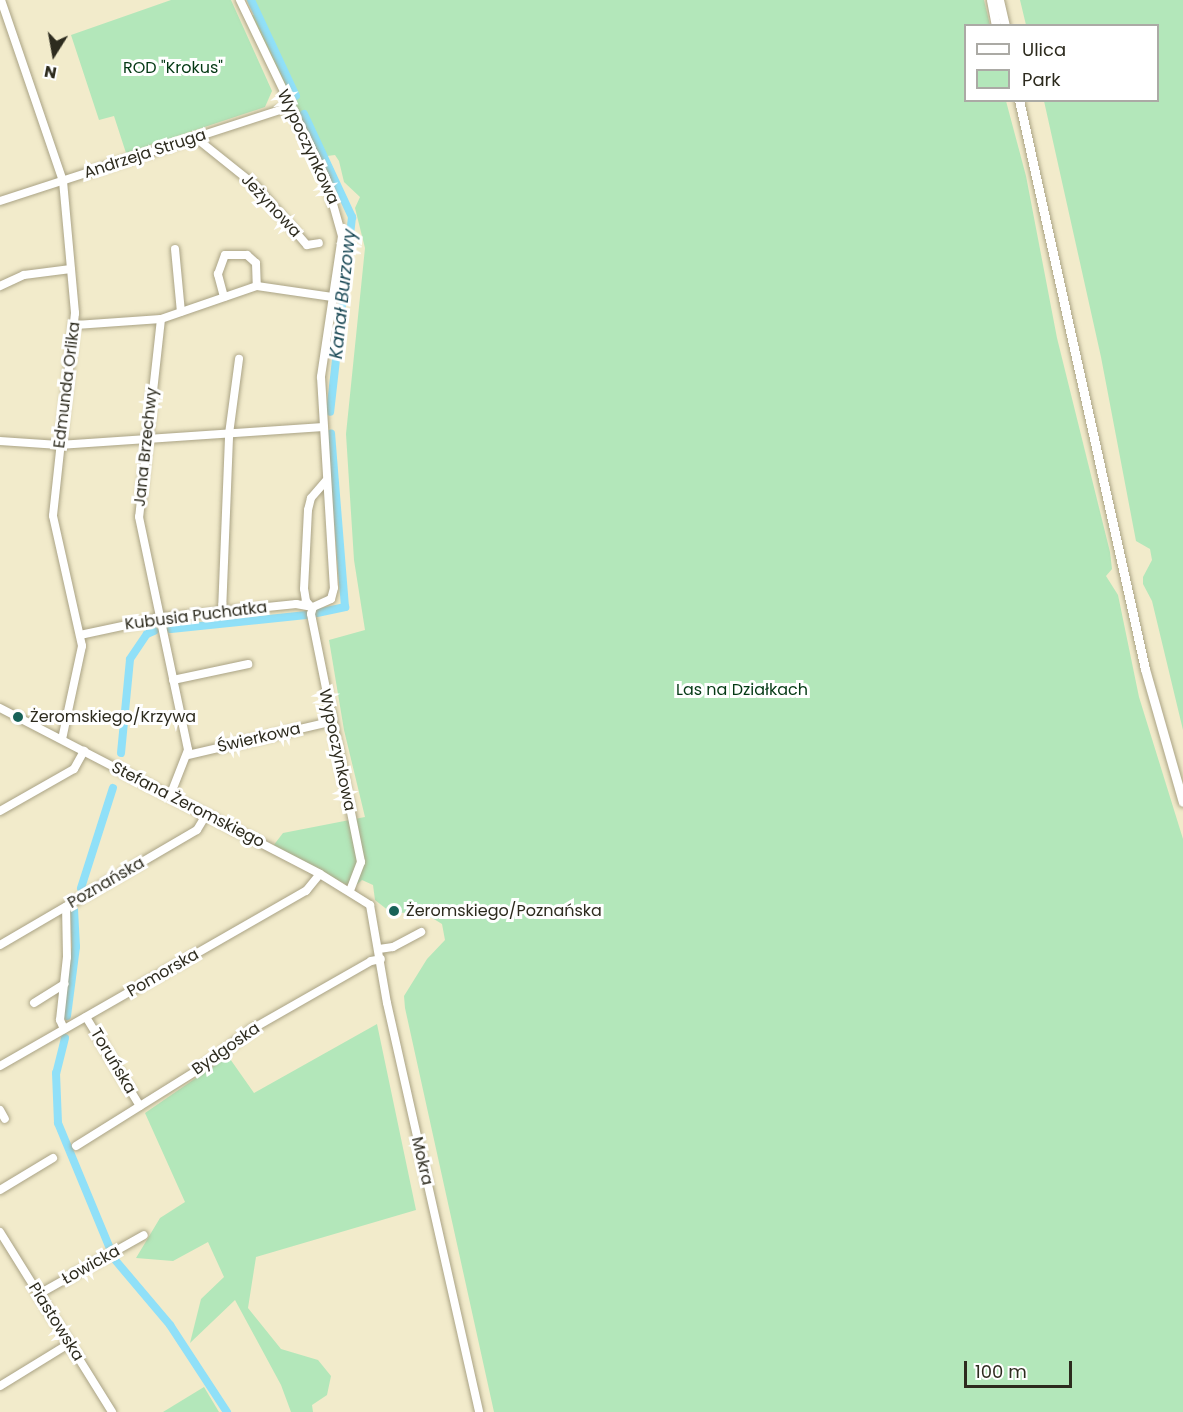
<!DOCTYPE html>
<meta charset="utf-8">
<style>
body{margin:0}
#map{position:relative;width:1183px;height:1412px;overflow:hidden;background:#f2ebcb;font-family:Poppins,sans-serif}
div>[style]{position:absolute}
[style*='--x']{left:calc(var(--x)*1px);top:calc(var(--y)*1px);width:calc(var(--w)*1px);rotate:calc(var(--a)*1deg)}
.green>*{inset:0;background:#b3e7ba}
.canal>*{height:8px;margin:-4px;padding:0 4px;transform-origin:4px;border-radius:4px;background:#90e0f8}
.roads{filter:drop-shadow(0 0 2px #aaa385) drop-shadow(0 0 2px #aaa385)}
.minor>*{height:8px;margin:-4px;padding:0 4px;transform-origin:4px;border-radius:4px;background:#fff}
.major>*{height:9px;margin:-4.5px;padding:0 4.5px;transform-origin:4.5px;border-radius:4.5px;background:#fff}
.dots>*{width:16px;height:16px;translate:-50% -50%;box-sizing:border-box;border:3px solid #fff;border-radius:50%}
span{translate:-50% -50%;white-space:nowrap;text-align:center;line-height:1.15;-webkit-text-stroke:6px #fff;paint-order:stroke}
.park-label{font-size:16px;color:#043914}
.street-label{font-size:16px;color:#2d2b1e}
.poi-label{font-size:16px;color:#2d2b1e}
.left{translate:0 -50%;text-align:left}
.water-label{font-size:18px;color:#194855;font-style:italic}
.legend{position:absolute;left:964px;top:24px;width:195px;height:78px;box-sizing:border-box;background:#fff;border:2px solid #abaaa5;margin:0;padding:8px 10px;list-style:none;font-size:18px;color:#2d2b1e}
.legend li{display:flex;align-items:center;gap:12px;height:30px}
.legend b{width:30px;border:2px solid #abaaa5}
.north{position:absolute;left:24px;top:24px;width:60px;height:60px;-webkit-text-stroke:4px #fff;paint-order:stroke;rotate:191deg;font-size:16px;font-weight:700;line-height:24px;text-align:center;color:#2d2b1e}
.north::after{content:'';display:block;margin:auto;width:21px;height:27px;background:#2d2b1e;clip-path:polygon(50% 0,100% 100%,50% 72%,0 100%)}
.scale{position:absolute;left:964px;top:1361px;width:108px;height:27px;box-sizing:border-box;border:3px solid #2d2b1e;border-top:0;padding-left:8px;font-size:18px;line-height:21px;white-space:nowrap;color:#2d2b1e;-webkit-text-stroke:4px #fff;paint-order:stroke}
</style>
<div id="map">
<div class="green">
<i style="clip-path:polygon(171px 0,231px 0,272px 91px,265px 107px,126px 153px,114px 116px,99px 120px,71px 35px)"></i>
<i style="clip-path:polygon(250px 0,984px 0,990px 25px,966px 26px,966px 100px,1006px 101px,1026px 176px,1057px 338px,1110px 552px,1112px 569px,1106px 576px,1118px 595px,1139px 697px,1183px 839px,1183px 1412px,494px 1412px,405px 1008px,404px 996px,427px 959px,445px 940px,442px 924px,429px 916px,389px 911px,375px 900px,373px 885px,362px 880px,353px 888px,273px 846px,283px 833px,365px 817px,344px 730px,329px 640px,365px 630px,354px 560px,346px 434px,365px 248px,355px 208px,360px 197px,344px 182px,339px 161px,335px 155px,327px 156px,310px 123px,304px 129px,251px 15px,261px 16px)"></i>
<i style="clip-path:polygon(1020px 0,1183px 0,1183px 730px,1152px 601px,1143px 584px,1143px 577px,1152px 560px,1150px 549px,1136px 541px,1101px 357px,1044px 101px,1158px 100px,1158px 26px,1026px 25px)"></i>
<i style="clip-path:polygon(377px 1024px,416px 1210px,256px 1257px,248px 1308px,281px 1349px,318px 1360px,331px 1376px,327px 1395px,312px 1405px,313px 1412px,291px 1412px,281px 1385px,235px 1300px,190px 1343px,201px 1299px,224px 1277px,208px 1242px,173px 1261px,136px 1258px,160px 1218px,185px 1202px,145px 1113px,228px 1056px,254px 1093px)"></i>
<i style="clip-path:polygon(204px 1387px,219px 1412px,163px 1412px,181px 1401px)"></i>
</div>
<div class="canal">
<i style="--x:251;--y:0;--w:106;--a:64.9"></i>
<i style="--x:304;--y:114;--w:114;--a:65"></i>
<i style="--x:352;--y:217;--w:196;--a:96.4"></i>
<i style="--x:317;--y:613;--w:29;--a:-12"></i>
<i style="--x:345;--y:607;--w:174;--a:-94.6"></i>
<i style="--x:171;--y:629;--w:136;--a:-5.9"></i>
<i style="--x:121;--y:753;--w:94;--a:-84.5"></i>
<i style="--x:130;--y:659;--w:30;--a:-56"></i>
<i style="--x:147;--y:634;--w:8;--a:-23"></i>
<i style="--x:81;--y:888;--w:105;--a:-72.3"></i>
<i style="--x:67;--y:1016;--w:70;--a:-82.6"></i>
<i style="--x:76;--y:947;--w:37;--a:-93"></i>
<i style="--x:65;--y:1038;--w:36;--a:104"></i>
<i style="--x:56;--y:1073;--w:50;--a:87.7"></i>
<i style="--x:58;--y:1123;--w:133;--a:67.5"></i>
<i style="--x:116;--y:1261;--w:84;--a:49.8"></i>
<i style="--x:170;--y:1325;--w:104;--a:56.8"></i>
</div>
<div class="roads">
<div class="minor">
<i style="--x:1;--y:0;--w:191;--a:71.1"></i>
<i style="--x:63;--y:181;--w:133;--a:84.8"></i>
<i style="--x:75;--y:313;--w:204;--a:96.2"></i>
<i style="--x:53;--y:516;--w:133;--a:77.4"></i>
<i style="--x:82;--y:646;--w:95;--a:102.1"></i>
<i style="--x:240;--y:0;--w:199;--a:64.3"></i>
<i style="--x:326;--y:179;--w:59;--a:74.3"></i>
<i style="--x:342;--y:236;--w:143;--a:98.5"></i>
<i style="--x:321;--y:377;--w:211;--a:86.5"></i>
<i style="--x:334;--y:588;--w:11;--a:105"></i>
<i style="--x:331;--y:599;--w:20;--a:156"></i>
<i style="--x:313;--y:607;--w:7;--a:106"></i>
<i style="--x:311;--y:614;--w:253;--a:78.6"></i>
<i style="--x:361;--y:862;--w:31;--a:111"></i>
<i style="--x:196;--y:138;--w:77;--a:38.7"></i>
<i style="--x:256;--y:186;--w:78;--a:49.2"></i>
<i style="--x:307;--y:245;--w:12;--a:-9"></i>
<i style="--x:0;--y:201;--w:305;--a:-18"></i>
<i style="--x:175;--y:249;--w:63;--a:84.6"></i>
<i style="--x:0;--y:286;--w:26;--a:-25"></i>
<i style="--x:24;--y:275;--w:47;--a:-7.3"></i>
<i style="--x:224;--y:297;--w:24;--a:-105"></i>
<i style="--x:218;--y:274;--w:20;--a:-70"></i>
<i style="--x:225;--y:255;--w:22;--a:0"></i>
<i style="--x:247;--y:255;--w:12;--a:42"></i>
<i style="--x:256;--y:263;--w:23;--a:88"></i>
<i style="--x:161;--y:319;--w:199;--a:96.3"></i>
<i style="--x:139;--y:517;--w:238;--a:78.1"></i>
<i style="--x:188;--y:750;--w:49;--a:111.4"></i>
<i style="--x:76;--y:325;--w:85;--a:-4"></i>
<i style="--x:161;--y:319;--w:102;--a:-19"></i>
<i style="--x:257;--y:286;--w:76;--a:8.3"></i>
<i style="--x:0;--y:441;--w:59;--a:3.9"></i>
<i style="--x:59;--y:445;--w:265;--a:-3.9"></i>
<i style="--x:311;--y:607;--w:8;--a:-130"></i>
<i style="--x:306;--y:601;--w:12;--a:-99"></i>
<i style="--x:304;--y:589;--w:79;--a:-87.1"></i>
<i style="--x:308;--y:510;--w:12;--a:-76"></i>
<i style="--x:311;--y:498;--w:23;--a:-49"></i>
<i style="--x:222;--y:612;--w:178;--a:-87.7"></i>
<i style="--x:229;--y:434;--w:76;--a:-82.4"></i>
<i style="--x:80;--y:635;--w:82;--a:-12"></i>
<i style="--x:160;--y:618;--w:137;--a:-5.9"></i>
<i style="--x:296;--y:604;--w:17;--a:10"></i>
<i style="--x:173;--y:680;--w:77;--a:-12"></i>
<i style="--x:0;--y:708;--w:360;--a:27.4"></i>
<i style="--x:320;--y:874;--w:59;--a:31.8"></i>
<i style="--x:370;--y:905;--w:99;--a:80.2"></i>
<i style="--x:387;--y:1003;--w:419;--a:77.3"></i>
<i style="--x:188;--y:755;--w:146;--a:-13.1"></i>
<i style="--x:0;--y:811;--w:85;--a:-29.6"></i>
<i style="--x:74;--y:769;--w:21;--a:-61"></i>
<i style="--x:0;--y:945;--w:228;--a:-30.3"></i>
<i style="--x:197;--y:830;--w:17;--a:-59"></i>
<i style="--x:379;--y:949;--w:14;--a:-8"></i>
<i style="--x:393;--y:947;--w:32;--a:-28"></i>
<i style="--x:34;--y:1003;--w:36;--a:-32"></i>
<i style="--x:86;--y:1017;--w:104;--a:58.8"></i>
<i style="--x:64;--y:1029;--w:10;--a:-114"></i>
<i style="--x:60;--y:1020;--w:63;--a:-83.7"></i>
<i style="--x:67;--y:957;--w:50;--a:-91.1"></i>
<i style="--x:0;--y:1066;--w:353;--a:-29.8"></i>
<i style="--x:306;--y:891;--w:22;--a:-51"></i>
<i style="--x:0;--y:1110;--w:10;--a:61"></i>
<i style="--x:76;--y:1146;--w:155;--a:-32"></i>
<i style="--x:207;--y:1064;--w:57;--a:-37.9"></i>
<i style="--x:252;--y:1029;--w:137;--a:-29.7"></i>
<i style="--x:371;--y:961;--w:10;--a:-11"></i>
<i style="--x:0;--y:1190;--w:62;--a:-31.1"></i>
<i style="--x:0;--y:1232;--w:212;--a:58.1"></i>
<i style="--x:39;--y:1294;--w:120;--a:-29.3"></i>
<i style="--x:0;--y:1386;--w:82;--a:-31.6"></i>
</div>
<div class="major">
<i style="--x:991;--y:0;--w:26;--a:79"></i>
<i style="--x:999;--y:0;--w:27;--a:77"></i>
<i style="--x:1019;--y:100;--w:583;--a:77.51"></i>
<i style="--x:1145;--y:669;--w:138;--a:74.1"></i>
</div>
</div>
<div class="dots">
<i style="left:18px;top:717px;background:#186258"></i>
<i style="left:394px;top:911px;background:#186258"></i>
</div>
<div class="park-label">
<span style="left:173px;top:68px">ROD "Krokus"</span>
<span style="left:742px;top:690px">Las na Działkach</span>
</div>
<div class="street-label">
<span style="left:308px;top:147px;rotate:65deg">Wypoczynkowa</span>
<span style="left:145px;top:154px;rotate:-18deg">Andrzeja Struga</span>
<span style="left:271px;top:206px;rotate:47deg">Jeżynowa</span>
<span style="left:67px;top:385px;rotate:-83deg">Edmunda Orlika</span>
<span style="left:146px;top:447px;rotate:-84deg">Jana Brzechwy</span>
<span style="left:196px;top:616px;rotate:-7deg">Kubusia Puchatka</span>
<span style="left:259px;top:738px;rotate:-13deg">Świerkowa</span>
<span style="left:337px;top:750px;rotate:78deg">Wypoczynkowa</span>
<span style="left:188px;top:805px;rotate:27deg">Stefana Żeromskiego</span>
<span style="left:106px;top:883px;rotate:-30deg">Poznańska</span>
<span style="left:163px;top:973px;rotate:-30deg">Pomorska</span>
<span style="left:226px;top:1049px;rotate:-35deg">Bydgoska</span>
<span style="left:113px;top:1061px;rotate:59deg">Toruńska</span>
<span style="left:422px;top:1161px;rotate:77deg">Mokra</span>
<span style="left:91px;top:1265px;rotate:-29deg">Łowicka</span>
<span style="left:56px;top:1322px;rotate:58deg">Piastowska</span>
</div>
<div class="poi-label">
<span class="left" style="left:30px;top:717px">Żeromskiego/Krzywa</span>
<span class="left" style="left:406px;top:911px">Żeromskiego/Poznańska</span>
</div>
<div class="water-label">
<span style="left:343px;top:294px;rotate:-84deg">Kanał Burzowy</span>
</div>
<ul class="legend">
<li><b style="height:8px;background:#fff"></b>Ulica</li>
<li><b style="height:16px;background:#b3e7ba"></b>Park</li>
</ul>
<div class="north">N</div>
<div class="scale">100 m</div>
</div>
